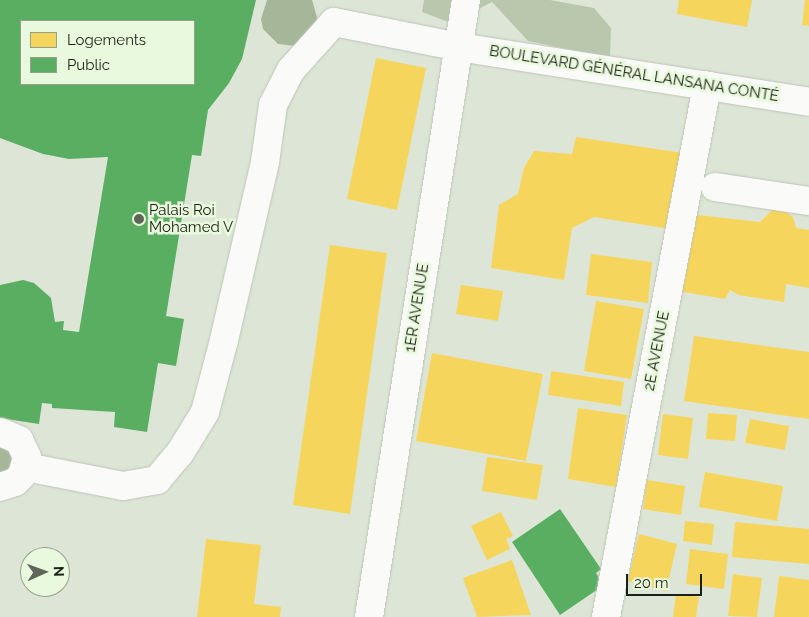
<!DOCTYPE html>
<meta charset="utf-8">
<style>
body{margin:0}
#map{position:relative;width:809px;height:617px;overflow:hidden;background:#dde6d6;font-family:Raleway,sans-serif}
div>[style]{position:absolute}
[style*='--x']{left:calc(var(--x)*1px);top:calc(var(--y)*1px);width:calc(var(--w)*1px);rotate:calc(var(--a)*1deg)}
.forest>*{inset:0;background:#b9c8ad}
.water>*{inset:0;background:#a6b699}
.homes>*{inset:0;background:#f6d55c}
.public>*{inset:0;background:#5aae61}
.roads{filter:drop-shadow(0 0 1px #bdc4b8) drop-shadow(0 0 1px #bdc4b8)}
.minor>*{height:28px;margin:-14px;padding:0 14px;transform-origin:14px;border-radius:14px;background:#fafbf9}
.dots>*{width:14px;height:14px;translate:-50% -50%;box-sizing:border-box;border:2px solid #e9f9dd;border-radius:50%}
span{translate:-50% -50%;white-space:nowrap;text-align:center;line-height:1.15;-webkit-text-stroke:5px #e9f9dd;paint-order:stroke}
.street-label{font-size:15px;color:#1b2016}
.poi-label{font-size:15px;color:#1b2016}
.left{translate:0 -50%;text-align:left}
.legend{position:absolute;left:20px;top:20px;width:175px;height:65px;box-sizing:border-box;background:#e9f9dd;border:1px solid #97a28d;margin:0;padding:6px 9px;list-style:none;font-size:15px;color:#1b2016}
.legend li{display:flex;align-items:center;gap:10px;height:25px}
.legend b{width:25px;border:1px solid #97a28d}
.north{position:absolute;left:20px;top:547px;width:50px;height:50px;box-sizing:border-box;background:#e9f9dd;border:1px solid #97a28d;border-radius:50%;rotate:88deg;font-size:14px;font-weight:700;line-height:20px;text-align:center;color:#1b2016}
.north::after{content:'';display:block;margin:auto;width:18px;height:22px;background:#5f6559;clip-path:polygon(50% 0,100% 100%,50% 72%,0 100%)}
.scale{position:absolute;left:626px;top:574px;width:76px;height:22px;box-sizing:border-box;border:2px solid #1b2016;border-top:0;padding-left:6px;font-size:15px;line-height:18px;white-space:nowrap;color:#1b2016;-webkit-text-stroke:4px #e9f9dd;paint-order:stroke}
</style>
<div id="map">
<div class="forest">
<i style="clip-path:polygon(424px 0,550px 0,594px 8px,611px 28px,610px 58px,528px 41px,492px 2px,451px 23px,422px 12px)"></i>
</div>
<div class="water">
<i style="clip-path:polygon(267px 0,312px 0,318px 21px,296px 46px,278px 44px,263px 29px,261px 19px)"></i>
<i style="clip-path:polygon(0 442px,7px 444px,17px 461px,0 481px)"></i>
</div>
<div class="homes">
<i style="clip-path:polygon(679px 0,752px 0,747px 27px,677px 14px)"></i>
<i style="clip-path:polygon(805px 0,809px 0,809px 26px,802px 25px)"></i>
<i style="clip-path:polygon(376px 58px,426px 68px,397px 210px,347px 199px)"></i>
<i style="clip-path:polygon(576px 137px,690px 154px,678px 230px,594px 217px,572px 228px,564px 280px,491px 268px,499px 205px,518px 194px,524px 168px,534px 151px,572px 154px)"></i>
<i style="clip-path:polygon(772px 210px,783px 210px,793px 217px,796px 228px,809px 230px,809px 288px,786px 284px,784px 302px,739px 295px,730px 290px,725px 299px,678px 291px,689px 214px,760px 222px)"></i>
<i style="clip-path:polygon(330px 245px,387px 253px,350px 514px,293px 505px)"></i>
<i style="clip-path:polygon(591px 254px,652px 262px,648px 303px,586px 295px)"></i>
<i style="clip-path:polygon(461px 285px,503px 291px,498px 321px,456px 314px)"></i>
<i style="clip-path:polygon(596px 301px,644px 309px,631px 379px,584px 371px)"></i>
<i style="clip-path:polygon(694px 336px,809px 352px,809px 419px,684px 401px)"></i>
<i style="clip-path:polygon(432px 353px,543px 374px,526px 461px,416px 441px)"></i>
<i style="clip-path:polygon(551px 371px,624px 382px,621px 406px,548px 395px)"></i>
<i style="clip-path:polygon(578px 408px,627px 415px,616px 487px,568px 479px)"></i>
<i style="clip-path:polygon(708px 413px,737px 415px,735px 441px,706px 439px)"></i>
<i style="clip-path:polygon(663px 414px,693px 418px,688px 459px,658px 455px)"></i>
<i style="clip-path:polygon(750px 419px,789px 426px,785px 450px,745px 443px)"></i>
<i style="clip-path:polygon(487px 457px,543px 465px,537px 500px,482px 491px)"></i>
<i style="clip-path:polygon(705px 472px,783px 486px,777px 521px,699px 507px)"></i>
<i style="clip-path:polygon(647px 480px,685px 486px,681px 515px,643px 509px)"></i>
<i style="clip-path:polygon(501px 512px,513px 536px,506px 539px,510px 549px,487px 560px,471px 526px)"></i>
<i style="clip-path:polygon(685px 521px,714px 524px,712px 545px,683px 541px)"></i>
<i style="clip-path:polygon(735px 522px,809px 529px,809px 564px,732px 557px)"></i>
<i style="clip-path:polygon(639px 534px,677px 544px,666px 591px,628px 581px)"></i>
<i style="clip-path:polygon(206px 539px,261px 545px,254px 604px,281px 607px,280px 617px,197px 617px)"></i>
<i style="clip-path:polygon(690px 549px,728px 554px,724px 589px,686px 584px)"></i>
<i style="clip-path:polygon(512px 560px,531px 615px,477px 617px,463px 578px)"></i>
<i style="clip-path:polygon(733px 574px,762px 578px,757px 617px,728px 616px)"></i>
<i style="clip-path:polygon(779px 576px,809px 580px,809px 617px,774px 617px)"></i>
<i style="clip-path:polygon(676px 594px,699px 597px,696px 617px,673px 617px)"></i>
</div>
<div class="public">
<i style="clip-path:polygon(evenodd,0 0,256px 0,242px 59px,229px 83px,208px 110px,201px 156px,192px 155px,166px 316px,184px 319px,176px 366px,158px 363px,147px 432px,114px 427px,115px 412px,52px 408px,52px 404px,42px 403px,39px 424px,0 418px,0 285px,23px 280px,34px 283px,51px 298px,55px 322px,64px 321px,63px 330px,79px 332px,108px 157px,69px 159px,43px 154px,0 138px,0 0,21px 21px,194px 21px,194px 84px,21px 84px,21px 21px)"></i>
<i style="clip-path:polygon(560px 509px,601px 569px,596px 573px,604px 585px,560px 615px,512px 542px)"></i>
</div>
<div class="roads">
<div class="minor">
<i style="--x:334;--y:22;--w:127;--a:11.3"></i>
<i style="--x:459;--y:47;--w:354;--a:8.9"></i>
<i style="--x:715;--y:187;--w:95;--a:8.5"></i>
<i style="--x:0;--y:432;--w:21;--a:23"></i>
<i style="--x:19;--y:440;--w:19;--a:65"></i>
<i style="--x:27;--y:457;--w:19;--a:106"></i>
<i style="--x:22;--y:475;--w:10;--a:135"></i>
<i style="--x:15;--y:482;--w:16;--a:162"></i>
<i style="--x:26;--y:467;--w:99;--a:11.1"></i>
<i style="--x:123;--y:486;--w:35;--a:-10"></i>
<i style="--x:157;--y:480;--w:35;--a:-50"></i>
<i style="--x:180;--y:453;--w:48;--a:-58.6"></i>
<i style="--x:205;--y:412;--w:74;--a:-75.2"></i>
<i style="--x:224;--y:340;--w:183;--a:-77"></i>
<i style="--x:265;--y:162;--w:58;--a:-82"></i>
<i style="--x:273;--y:105;--w:39;--a:-63"></i>
<i style="--x:291;--y:70;--w:64;--a:-48.1"></i>
<i style="--x:369;--y:617;--w:625;--a:-81.07"></i>
<i style="--x:606;--y:617;--w:541;--a:-79.23"></i>
</div>
</div>
<div class="dots">
<i style="left:139px;top:219px;background:#5f6559"></i>
</div>
<div class="street-label">
<span style="left:634px;top:74px;rotate:9deg">BOULEVARD GÉNÉRAL LANSANA CONTÉ</span>
<span style="left:417px;top:308px;rotate:-81deg">1ER AVENUE</span>
<span style="left:657px;top:351px;rotate:-79deg">2E AVENUE</span>
</div>
<div class="poi-label">
<span class="left" style="left:149px;top:219px">Palais Roi<br>Mohamed V</span>
</div>
<ul class="legend">
<li><b style="height:14px;background:#f6d55c"></b>Logements</li>
<li><b style="height:14px;background:#5aae61"></b>Public</li>
</ul>
<div class="north">N</div>
<div class="scale">20 m</div>
</div>
